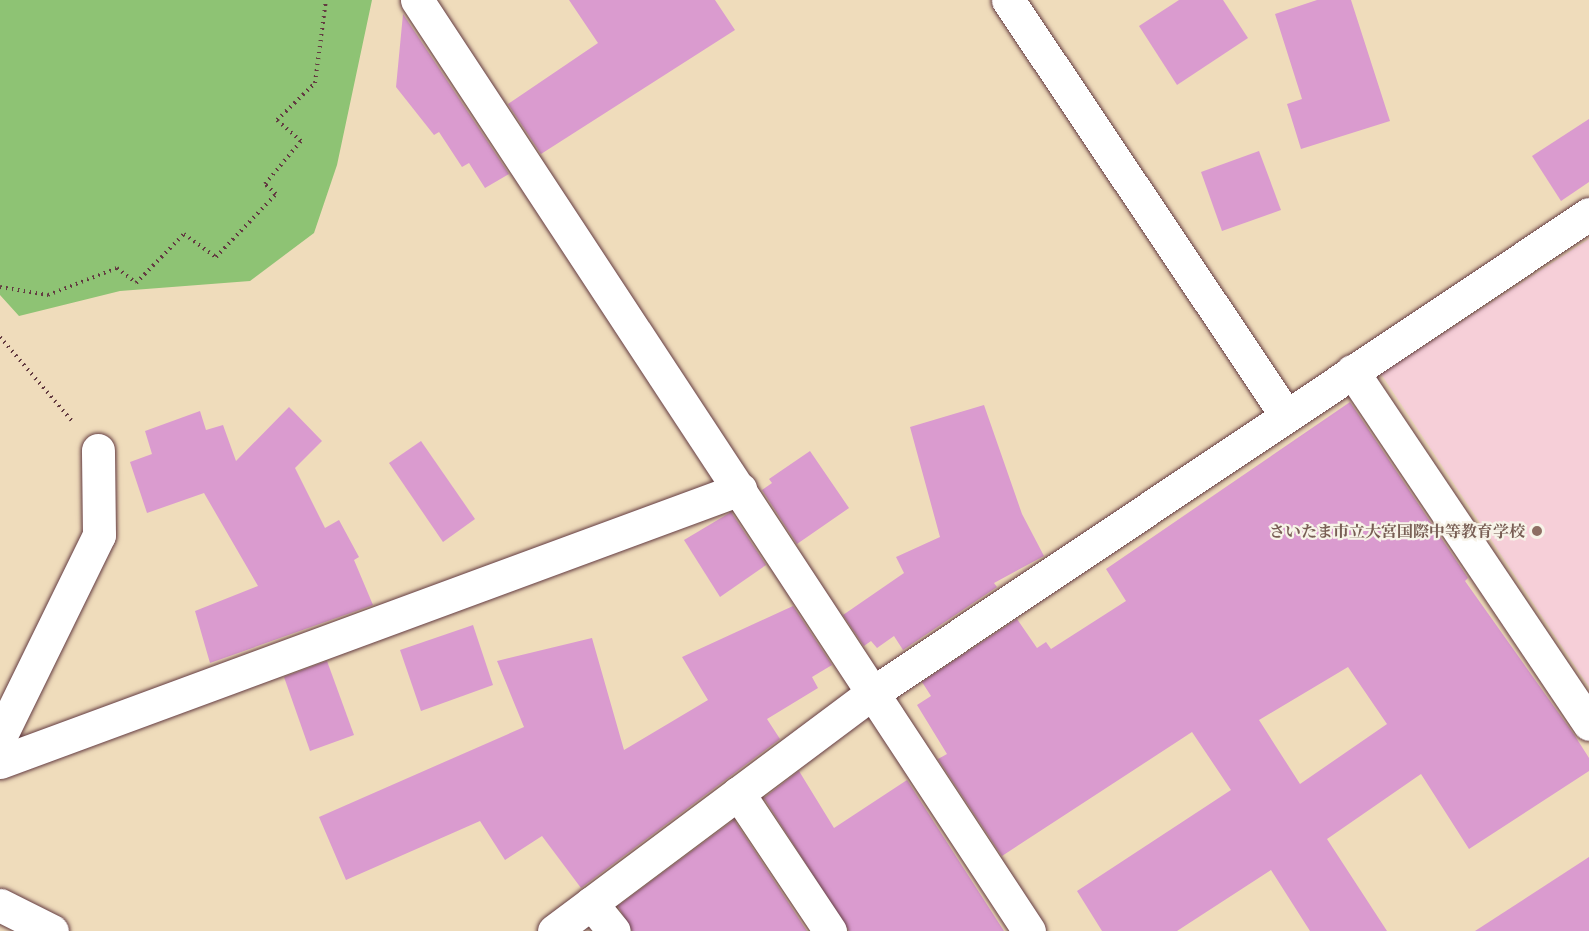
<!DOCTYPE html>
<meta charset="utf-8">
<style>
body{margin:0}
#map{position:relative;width:1589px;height:931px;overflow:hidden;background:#efdcbb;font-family:"Libre Caslon Text","Noto Serif JP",serif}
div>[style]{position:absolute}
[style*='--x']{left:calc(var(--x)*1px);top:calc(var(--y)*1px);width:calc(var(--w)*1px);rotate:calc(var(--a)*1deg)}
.built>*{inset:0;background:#f6cfd8}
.green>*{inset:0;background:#8ec374}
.building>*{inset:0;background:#da9bcf}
.path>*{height:4px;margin-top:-2px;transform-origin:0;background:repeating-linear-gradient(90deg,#633b41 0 1.5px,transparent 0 6px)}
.roads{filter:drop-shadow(0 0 2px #633b41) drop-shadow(0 0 2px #633b41)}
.minor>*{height:33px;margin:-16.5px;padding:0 16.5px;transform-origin:16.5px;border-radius:16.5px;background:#fff}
.dots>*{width:16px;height:16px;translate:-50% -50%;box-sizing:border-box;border:3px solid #f7f3e8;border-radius:50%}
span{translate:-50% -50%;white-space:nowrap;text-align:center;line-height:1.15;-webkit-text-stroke:4.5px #f7f3e8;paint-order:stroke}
.education-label{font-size:16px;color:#785e54;font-weight:700}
.right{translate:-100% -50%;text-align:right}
</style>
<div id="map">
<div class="built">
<i style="clip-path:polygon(1589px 239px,1589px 687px,1381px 374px)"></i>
</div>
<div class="green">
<i style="clip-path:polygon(0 0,372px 0,337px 165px,314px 233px,250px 281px,120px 291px,19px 316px,0 295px)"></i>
</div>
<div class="building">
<i style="clip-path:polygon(569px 0,715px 0,735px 30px,541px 154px,508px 104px,598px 43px)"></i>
<i style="clip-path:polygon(1179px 0,1223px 0,1248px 38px,1177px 85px,1139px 26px)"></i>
<i style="clip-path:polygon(1317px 0,1351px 0,1390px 121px,1301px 149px,1287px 104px,1302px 99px,1275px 14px)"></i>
<i style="clip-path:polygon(403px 14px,509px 174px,485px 188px,469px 163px,462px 167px,439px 132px,434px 135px,396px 87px)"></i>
<i style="clip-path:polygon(1589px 119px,1589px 182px,1561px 201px,1532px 156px)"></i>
<i style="clip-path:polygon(1259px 151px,1281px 210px,1222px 231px,1201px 172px)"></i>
<i style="clip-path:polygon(evenodd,1350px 402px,1468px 578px,1465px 581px,1575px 736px,1589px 758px,1589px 771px,1469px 849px,1421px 774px,1327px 839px,1387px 931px,1310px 931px,1271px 870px,1177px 931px,1102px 931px,1077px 891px,1231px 790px,1192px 732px,1002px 856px,938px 759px,947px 754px,917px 705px,931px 696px,922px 682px,1017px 619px,1037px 648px,1046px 642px,1051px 649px,1126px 601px,1106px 569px,1350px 402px,1348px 667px,1387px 724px,1300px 784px,1259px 720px,1348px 667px)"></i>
<i style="clip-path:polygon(984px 405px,1022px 514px,1044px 556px,994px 583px,997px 587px,903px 650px,894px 636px,877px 648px,871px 641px,864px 646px,843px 615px,904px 573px,896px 557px,940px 537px,910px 427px)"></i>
<i style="clip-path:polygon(289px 407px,322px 441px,295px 468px,325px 528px,339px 520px,359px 557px,354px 560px,373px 605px,210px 663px,195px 611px,258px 586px,204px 493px,147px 513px,130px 462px,152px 454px,145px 431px,200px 411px,206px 430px,223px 425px,236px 461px)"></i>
<i style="clip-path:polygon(421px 441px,475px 519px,443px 542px,389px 463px)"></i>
<i style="clip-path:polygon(810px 451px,849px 508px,797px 544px,762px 490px,772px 483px,769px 479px)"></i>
<i style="clip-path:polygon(731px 512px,766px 565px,720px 597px,684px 540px)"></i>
<i style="clip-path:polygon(793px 606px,832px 665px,812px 677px,818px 688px,767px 719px,780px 739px,581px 888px,542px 836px,505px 860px,480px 821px,346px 880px,319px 817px,524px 727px,497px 661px,592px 638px,624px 750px,708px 700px,682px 657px)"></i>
<i style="clip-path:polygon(473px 625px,493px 685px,421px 711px,400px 650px)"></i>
<i style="clip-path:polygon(327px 661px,354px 735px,310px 751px,284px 677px)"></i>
<i style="clip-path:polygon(799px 771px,834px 828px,907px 780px,1004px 931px,849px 931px,764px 798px)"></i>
<i style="clip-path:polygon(734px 820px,807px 931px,632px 931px,618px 906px)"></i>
<i style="clip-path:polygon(1589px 857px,1589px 931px,1475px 931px)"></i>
</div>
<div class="path">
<i style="--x:0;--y:287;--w:49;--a:9.5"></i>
<i style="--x:48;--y:295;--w:74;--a:-21.4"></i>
<i style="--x:117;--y:268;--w:24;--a:38"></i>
<i style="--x:136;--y:283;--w:69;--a:-45.6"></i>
<i style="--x:184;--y:234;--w:39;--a:36"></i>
<i style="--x:216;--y:257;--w:87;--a:-46.4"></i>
<i style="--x:276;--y:194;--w:15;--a:-138"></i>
<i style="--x:265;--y:184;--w:56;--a:-50.1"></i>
<i style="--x:301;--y:141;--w:32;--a:-139"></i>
<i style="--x:277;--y:120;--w:53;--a:-44.2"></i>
<i style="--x:315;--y:83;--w:84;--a:-82.5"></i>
<i style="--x:0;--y:337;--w:111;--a:49.4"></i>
</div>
<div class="roads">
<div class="minor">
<i style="--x:417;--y:0;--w:1114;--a:56.68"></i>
<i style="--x:1008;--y:0;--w:500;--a:56.2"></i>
<i style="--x:1352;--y:371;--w:425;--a:56.1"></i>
<i style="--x:0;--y:737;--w:225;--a:-63.9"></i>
<i style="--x:99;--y:535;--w:85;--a:-90.7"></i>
<i style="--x:0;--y:762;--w:789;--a:-20.25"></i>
<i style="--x:738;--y:793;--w:166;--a:56.3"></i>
<i style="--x:591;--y:903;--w:36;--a:51"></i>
<i style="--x:0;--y:905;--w:58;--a:26.6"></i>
<i style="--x:554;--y:931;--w:399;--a:-36.8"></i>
<i style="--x:874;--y:692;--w:860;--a:-33.76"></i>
</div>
</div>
<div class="dots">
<i style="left:1537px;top:531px;background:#8d6e63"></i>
</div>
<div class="education-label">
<span class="right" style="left:1525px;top:531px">さいたま市立大宮国際中等教育学校</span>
</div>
</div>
